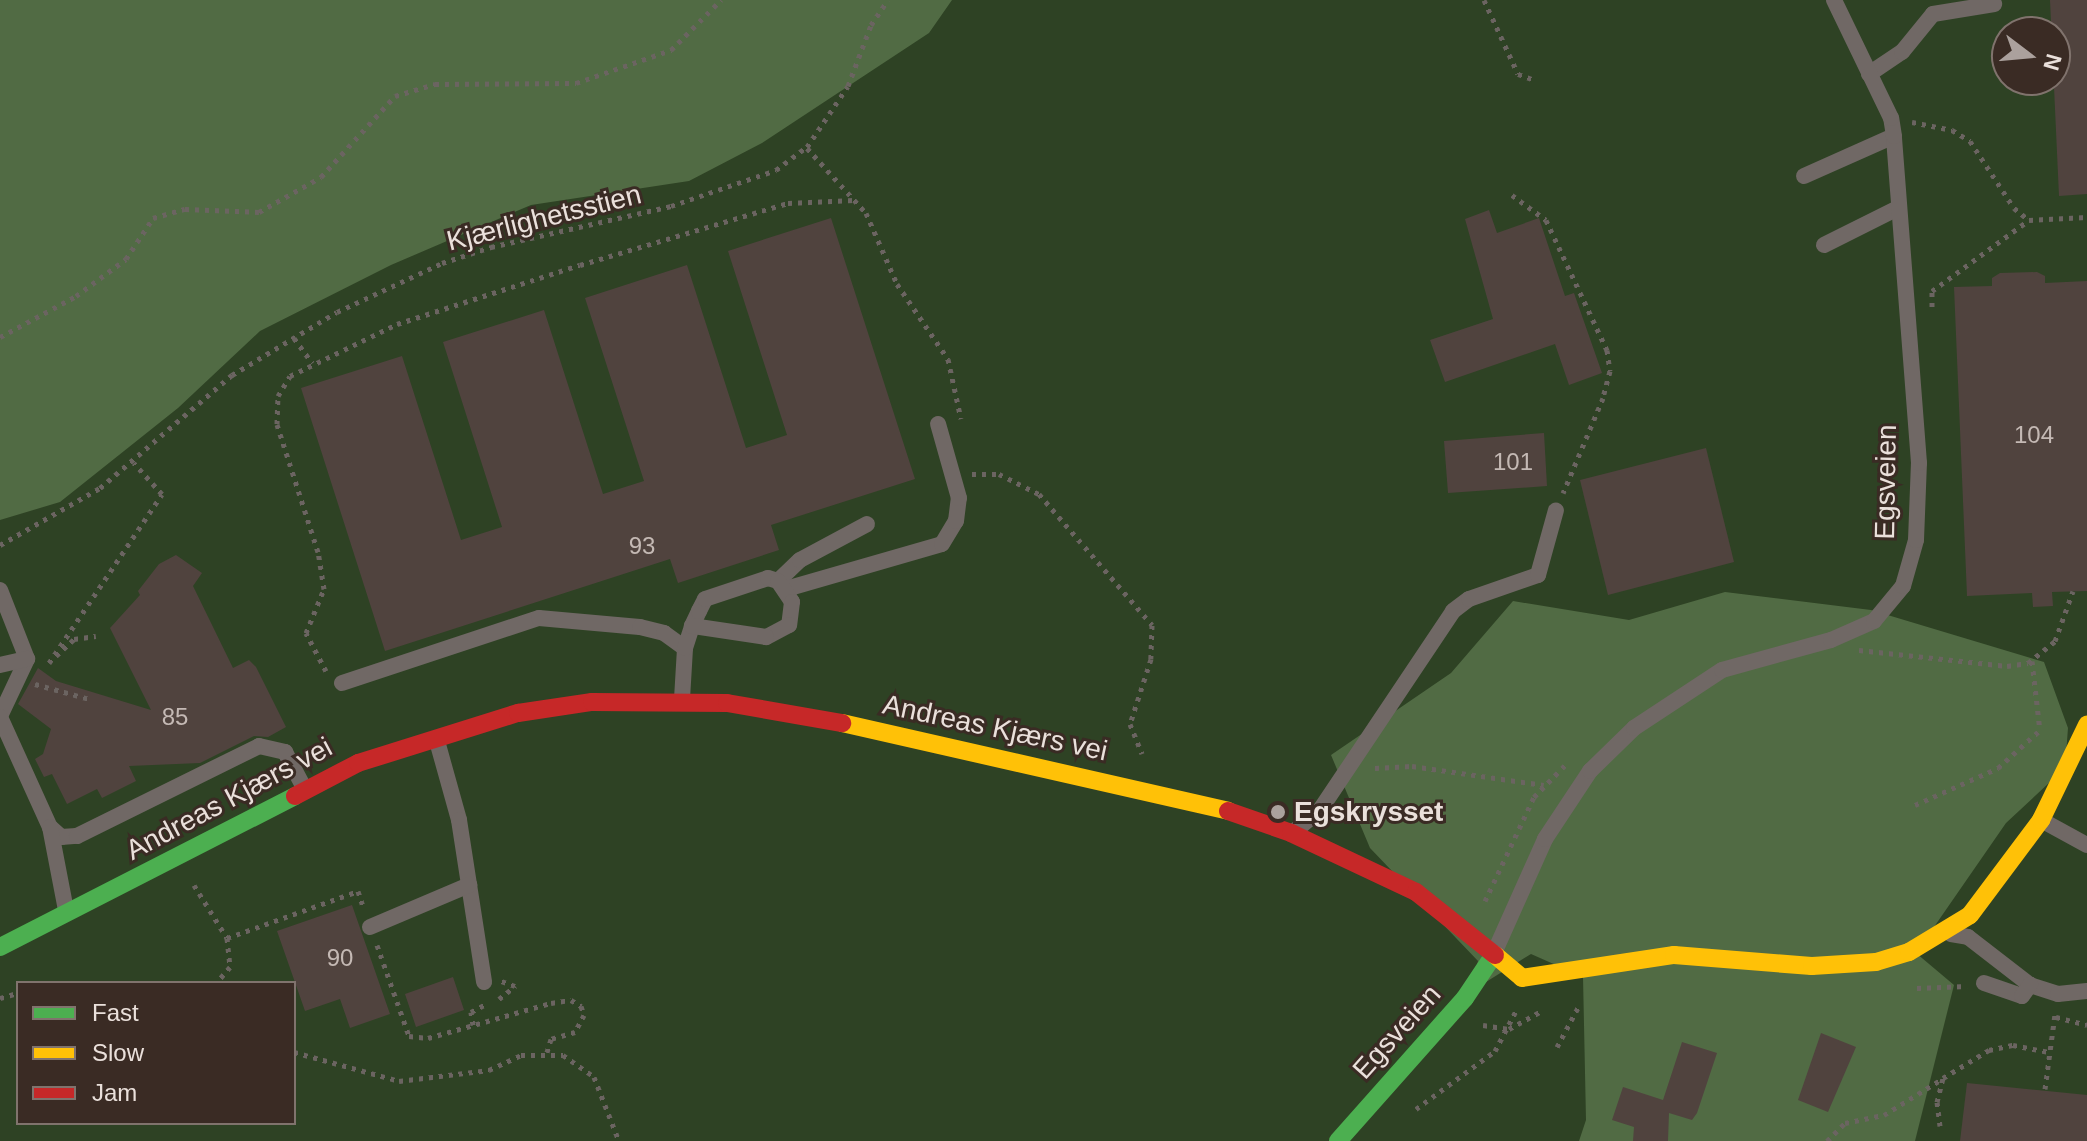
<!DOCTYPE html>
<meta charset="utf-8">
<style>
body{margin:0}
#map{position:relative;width:2087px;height:1141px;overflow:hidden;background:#352d29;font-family:Arial,sans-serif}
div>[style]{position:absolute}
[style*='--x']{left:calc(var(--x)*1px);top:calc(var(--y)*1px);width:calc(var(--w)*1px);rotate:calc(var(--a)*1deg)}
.green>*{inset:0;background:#2e4224}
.forest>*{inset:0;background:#516b44}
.building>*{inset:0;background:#50433e}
.path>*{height:5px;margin-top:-2.5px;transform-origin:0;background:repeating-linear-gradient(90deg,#6b6461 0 4px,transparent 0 10px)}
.lane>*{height:16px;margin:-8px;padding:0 8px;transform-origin:8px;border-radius:8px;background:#706865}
.fast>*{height:18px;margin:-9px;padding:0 9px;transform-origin:9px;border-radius:9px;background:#4caf50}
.slow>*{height:18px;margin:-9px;padding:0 9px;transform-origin:9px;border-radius:9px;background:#ffc107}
.jam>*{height:18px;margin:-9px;padding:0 9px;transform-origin:9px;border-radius:9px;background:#c62828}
.dots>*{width:22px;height:22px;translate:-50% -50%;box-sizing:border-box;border:4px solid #3a2b24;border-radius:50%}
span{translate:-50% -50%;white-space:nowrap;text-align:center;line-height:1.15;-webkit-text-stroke:6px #3a2b24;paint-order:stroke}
.number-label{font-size:24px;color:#c4b9b4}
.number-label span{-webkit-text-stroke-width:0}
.street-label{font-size:28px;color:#eae0db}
.poi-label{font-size:28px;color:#eae0db;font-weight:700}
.left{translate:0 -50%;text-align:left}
.legend{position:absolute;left:16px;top:981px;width:280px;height:144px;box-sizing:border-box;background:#3a2b24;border:2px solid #80736d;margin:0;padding:10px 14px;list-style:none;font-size:24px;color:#eae0db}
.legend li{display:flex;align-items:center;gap:16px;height:40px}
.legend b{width:40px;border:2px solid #80736d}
.north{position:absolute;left:1991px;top:16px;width:80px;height:80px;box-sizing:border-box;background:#3a2b24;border:2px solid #80736d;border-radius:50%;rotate:106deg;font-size:22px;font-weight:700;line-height:32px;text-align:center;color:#eae0db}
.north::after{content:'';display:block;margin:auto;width:28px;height:36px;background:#aba19d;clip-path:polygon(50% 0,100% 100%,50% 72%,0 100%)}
</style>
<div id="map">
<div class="green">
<i style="clip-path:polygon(evenodd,0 0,2087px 0,2087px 1141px,0 1141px,0 0,2007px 32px,2055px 32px,2055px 80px,2007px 80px,2007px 32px,0 0,18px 983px,294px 983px,294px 1123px,18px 1123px,18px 983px)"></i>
</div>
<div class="forest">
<i style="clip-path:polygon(0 0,952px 0,929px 33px,762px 143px,689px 181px,531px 205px,391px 265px,260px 331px,178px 408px,60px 502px,0 520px)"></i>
<i style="clip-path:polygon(1725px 592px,1871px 610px,2044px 662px,2068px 728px,2065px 768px,2006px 823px,1916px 953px,1954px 985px,1915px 1141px,1579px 1141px,1586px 1120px,1583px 977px,1531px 954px,1470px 992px,1478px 961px,1370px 848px,1331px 755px,1451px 673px,1513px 601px,1629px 620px)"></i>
</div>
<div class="building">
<i style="clip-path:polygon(2050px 0,2087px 0,2087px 194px,2059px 196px)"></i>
<i style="clip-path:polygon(1489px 210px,1497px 233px,1539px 218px,1565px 296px,1574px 293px,1602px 373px,1569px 385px,1555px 344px,1445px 382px,1430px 340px,1493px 319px,1465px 219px)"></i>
<i style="clip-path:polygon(831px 218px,915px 479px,771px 525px,779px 550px,678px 583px,670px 559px,385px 651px,301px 388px,402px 356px,461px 540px,502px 527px,443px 342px,544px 310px,603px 494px,644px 481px,585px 298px,687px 265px,746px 448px,787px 435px,728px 251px)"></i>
<i style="clip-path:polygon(2037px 272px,2045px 276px,2045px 283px,2087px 281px,2087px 591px,2052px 592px,2053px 606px,2033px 607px,2032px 593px,1967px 596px,1954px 287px,1992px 286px,1992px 278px,2000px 273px)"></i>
<i style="clip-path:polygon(1544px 433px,1547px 486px,1448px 493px,1444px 441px)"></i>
<i style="clip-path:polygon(1706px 448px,1734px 562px,1608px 595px,1580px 480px)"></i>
<i style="clip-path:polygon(176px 555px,202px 573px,193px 586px,233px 668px,249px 660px,256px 667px,286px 727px,268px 737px,254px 736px,200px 763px,129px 766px,136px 781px,102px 798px,97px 789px,67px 804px,52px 774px,44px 777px,35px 759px,43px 754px,51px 729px,18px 704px,38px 668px,56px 681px,151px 710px,110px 628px,140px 595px,138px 591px,159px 564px)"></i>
<i style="clip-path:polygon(352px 905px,390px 1014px,350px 1028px,340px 999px,305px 1011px,277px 931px)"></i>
<i style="clip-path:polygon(453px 977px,464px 1010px,416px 1027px,405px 994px)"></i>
<i style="clip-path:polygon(1821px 1033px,1856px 1047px,1828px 1112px,1798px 1100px)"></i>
<i style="clip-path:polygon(1682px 1042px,1717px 1053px,1697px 1113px,1692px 1120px,1669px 1113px,1668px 1141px,1633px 1141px,1634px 1127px,1612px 1120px,1623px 1087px,1663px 1100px)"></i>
<i style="clip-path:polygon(1967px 1083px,2087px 1095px,2087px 1141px,1960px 1141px)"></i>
</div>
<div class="path">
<i style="--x:1484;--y:0;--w:81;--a:65.3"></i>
<i style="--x:1518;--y:74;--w:15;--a:20"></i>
<i style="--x:1912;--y:122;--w:41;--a:11.3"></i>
<i style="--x:1952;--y:130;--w:21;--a:31"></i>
<i style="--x:1970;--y:141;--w:80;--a:56.7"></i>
<i style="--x:2014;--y:208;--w:19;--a:39"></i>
<i style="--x:2029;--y:220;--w:58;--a:-3"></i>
<i style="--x:807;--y:148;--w:88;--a:47.8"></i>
<i style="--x:866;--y:213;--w:77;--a:66.4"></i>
<i style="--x:897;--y:284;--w:91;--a:55.8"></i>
<i style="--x:948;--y:359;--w:61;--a:77.8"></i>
<i style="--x:1512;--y:195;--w:42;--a:36.3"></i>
<i style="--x:1546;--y:220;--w:144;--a:64.9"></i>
<i style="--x:1607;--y:350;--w:21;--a:82"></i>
<i style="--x:1610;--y:371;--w:28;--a:105"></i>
<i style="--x:1603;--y:398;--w:103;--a:112.8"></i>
<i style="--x:1932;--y:307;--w:16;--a:-90"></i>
<i style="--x:1932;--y:291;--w:120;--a:-36.2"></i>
<i style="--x:0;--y:337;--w:86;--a:-28.3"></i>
<i style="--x:76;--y:296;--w:62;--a:-36.5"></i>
<i style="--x:126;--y:259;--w:49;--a:-56.6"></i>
<i style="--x:153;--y:218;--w:33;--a:-16"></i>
<i style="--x:185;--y:209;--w:74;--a:2.3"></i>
<i style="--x:259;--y:212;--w:71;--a:-29.4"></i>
<i style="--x:321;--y:177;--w:110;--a:-47.6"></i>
<i style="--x:395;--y:96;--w:42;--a:-16.7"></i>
<i style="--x:435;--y:84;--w:141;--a:-0.4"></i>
<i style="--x:576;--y:83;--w:101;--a:-19.2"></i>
<i style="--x:671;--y:50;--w:71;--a:-45"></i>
<i style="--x:294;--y:338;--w:31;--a:54"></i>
<i style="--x:972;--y:474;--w:27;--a:0"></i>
<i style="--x:999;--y:474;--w:45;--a:26.6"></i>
<i style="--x:1039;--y:494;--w:173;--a:49.2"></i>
<i style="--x:1152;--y:625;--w:34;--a:92"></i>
<i style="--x:1151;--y:659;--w:68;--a:107.9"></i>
<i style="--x:1130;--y:724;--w:32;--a:68"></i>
<i style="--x:0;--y:545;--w:115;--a:-29.7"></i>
<i style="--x:100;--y:488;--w:174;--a:-40.6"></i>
<i style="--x:232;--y:375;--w:122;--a:-31"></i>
<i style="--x:337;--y:312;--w:116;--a:-25"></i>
<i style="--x:442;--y:263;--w:52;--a:-18.1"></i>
<i style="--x:491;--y:247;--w:185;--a:-12.8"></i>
<i style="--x:671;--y:206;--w:111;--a:-18.9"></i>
<i style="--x:776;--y:170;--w:39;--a:-37"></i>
<i style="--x:807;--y:147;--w:73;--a:-56.1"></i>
<i style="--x:848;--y:86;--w:65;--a:-69.3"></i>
<i style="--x:871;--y:25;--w:30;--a:-56"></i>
<i style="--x:1859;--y:650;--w:149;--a:6.2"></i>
<i style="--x:2007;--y:666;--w:21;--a:-8"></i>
<i style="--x:2028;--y:663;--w:35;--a:-39"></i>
<i style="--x:2055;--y:641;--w:53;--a:-70.2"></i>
<i style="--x:56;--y:656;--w:25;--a:-43"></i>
<i style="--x:74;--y:639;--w:22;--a:-8"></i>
<i style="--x:2032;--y:661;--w:70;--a:83.5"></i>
<i style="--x:49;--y:663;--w:203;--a:-56.2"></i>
<i style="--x:162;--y:494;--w:42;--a:-132.1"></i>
<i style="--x:326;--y:671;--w:43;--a:-117.8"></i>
<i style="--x:306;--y:633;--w:48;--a:-67.8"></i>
<i style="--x:324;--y:589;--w:37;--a:-99"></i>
<i style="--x:318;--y:552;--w:134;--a:-107.8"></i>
<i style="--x:277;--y:424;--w:28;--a:-88"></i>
<i style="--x:278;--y:396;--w:23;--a:-59"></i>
<i style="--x:290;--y:376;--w:119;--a:-25.9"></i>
<i style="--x:397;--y:324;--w:192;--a:-17.9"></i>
<i style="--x:580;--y:265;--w:217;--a:-16.6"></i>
<i style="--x:788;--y:203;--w:66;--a:-2.6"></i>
<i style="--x:35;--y:684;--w:56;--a:15.5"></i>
<i style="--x:1375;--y:768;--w:37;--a:-3"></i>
<i style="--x:1412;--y:766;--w:133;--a:8.2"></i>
<i style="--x:1915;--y:805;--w:91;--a:-24"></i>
<i style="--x:1998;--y:768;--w:57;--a:-42.1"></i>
<i style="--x:194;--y:885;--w:62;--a:58.1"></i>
<i style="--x:227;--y:938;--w:29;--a:84"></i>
<i style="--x:230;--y:967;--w:21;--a:131"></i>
<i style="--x:1485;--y:901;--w:115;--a:-64.8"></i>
<i style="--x:1534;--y:797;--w:50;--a:-45.8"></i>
<i style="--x:227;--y:938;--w:139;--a:-19.7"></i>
<i style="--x:358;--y:891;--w:19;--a:72"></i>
<i style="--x:377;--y:945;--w:96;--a:70.6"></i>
<i style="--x:409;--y:1036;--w:19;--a:6"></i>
<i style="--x:428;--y:1038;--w:128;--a:-15.9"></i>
<i style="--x:551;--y:1003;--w:20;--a:-9"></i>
<i style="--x:571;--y:1000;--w:12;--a:31"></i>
<i style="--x:581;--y:1006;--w:9;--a:72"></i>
<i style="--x:584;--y:1015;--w:19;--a:118"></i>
<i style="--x:575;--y:1032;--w:25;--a:164"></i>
<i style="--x:551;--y:1039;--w:14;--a:107"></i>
<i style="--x:1917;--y:988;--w:50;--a:-2.3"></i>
<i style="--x:0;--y:998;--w:19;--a:-16"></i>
<i style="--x:499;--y:999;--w:21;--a:-39"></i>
<i style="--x:515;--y:986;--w:15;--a:-160"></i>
<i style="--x:2056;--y:1017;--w:32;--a:14"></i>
<i style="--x:473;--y:1025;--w:13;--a:-99"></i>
<i style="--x:471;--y:1012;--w:17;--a:-28"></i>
<i style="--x:1483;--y:1025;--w:26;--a:9"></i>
<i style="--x:1509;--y:1029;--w:35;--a:-29"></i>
<i style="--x:1557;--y:1047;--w:49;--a:-61.9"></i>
<i style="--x:294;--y:1052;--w:109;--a:15.4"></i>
<i style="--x:399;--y:1081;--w:91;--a:-7"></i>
<i style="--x:489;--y:1070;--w:35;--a:-25"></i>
<i style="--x:521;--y:1055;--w:42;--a:0"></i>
<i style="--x:563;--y:1055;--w:38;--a:35"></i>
<i style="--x:594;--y:1077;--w:69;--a:68.7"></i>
<i style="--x:2045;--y:1089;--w:76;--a:-82.4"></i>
<i style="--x:1416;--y:1109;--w:98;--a:-36.3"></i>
<i style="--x:1495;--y:1051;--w:47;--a:-62.4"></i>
<i style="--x:1940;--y:1126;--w:24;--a:-97"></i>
<i style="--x:1937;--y:1102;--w:25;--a:-76"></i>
<i style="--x:1943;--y:1078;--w:54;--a:-31.3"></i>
<i style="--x:1989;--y:1050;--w:25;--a:-12"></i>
<i style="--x:2013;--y:1045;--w:38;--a:11"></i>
<i style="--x:1827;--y:1141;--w:25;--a:-45"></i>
<i style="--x:1845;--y:1123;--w:40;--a:-12"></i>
<i style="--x:1884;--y:1115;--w:68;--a:-31.8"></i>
</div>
<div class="lane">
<i style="--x:1869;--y:74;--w:40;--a:-34"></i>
<i style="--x:1902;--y:52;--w:49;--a:-50.8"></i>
<i style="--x:1933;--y:14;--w:62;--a:-9.3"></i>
<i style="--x:1804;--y:176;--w:98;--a:-24"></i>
<i style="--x:1824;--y:245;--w:83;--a:-26.6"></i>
<i style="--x:778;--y:581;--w:30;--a:-44"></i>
<i style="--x:800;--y:560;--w:76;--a:-28.2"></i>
<i style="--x:786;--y:589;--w:162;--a:-16.1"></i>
<i style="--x:942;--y:544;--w:27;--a:-59"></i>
<i style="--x:956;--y:521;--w:23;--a:-83"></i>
<i style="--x:959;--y:498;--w:77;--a:-105.8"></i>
<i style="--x:0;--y:590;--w:74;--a:68.6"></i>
<i style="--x:27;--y:659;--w:63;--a:115.3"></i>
<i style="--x:0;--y:665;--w:28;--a:-13"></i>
<i style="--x:342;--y:683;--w:207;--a:-18.3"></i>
<i style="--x:539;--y:618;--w:101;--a:5.1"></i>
<i style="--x:640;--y:627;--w:25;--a:14"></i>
<i style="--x:664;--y:633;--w:26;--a:36"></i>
<i style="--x:682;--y:699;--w:51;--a:-86.6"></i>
<i style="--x:685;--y:648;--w:23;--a:-72"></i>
<i style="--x:692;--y:626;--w:17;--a:-65"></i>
<i style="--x:699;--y:611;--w:13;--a:-63"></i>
<i style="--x:705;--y:599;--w:66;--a:-18.4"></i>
<i style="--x:768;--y:578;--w:10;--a:17"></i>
<i style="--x:778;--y:581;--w:25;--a:56"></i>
<i style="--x:792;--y:602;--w:23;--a:97"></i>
<i style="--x:789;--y:625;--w:26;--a:152"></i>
<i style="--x:766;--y:637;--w:75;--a:-171.5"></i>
<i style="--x:0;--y:717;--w:121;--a:65.6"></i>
<i style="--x:50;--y:827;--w:15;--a:42"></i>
<i style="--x:61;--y:837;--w:16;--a:-4"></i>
<i style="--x:77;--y:836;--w:203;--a:-26.3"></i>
<i style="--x:259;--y:746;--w:27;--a:13"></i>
<i style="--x:285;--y:752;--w:40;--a:62"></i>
<i style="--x:437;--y:741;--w:82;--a:74.4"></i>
<i style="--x:459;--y:820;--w:164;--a:81.2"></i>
<i style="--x:2043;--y:821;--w:50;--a:28.6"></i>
<i style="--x:50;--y:827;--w:85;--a:79.1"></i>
<i style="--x:1296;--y:830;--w:31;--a:-40"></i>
<i style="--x:1320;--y:810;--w:239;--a:-56.2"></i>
<i style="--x:1453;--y:611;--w:20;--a:-37"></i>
<i style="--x:1469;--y:599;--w:73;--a:-19.2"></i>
<i style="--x:1538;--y:575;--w:67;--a:-74.5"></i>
<i style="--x:370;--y:927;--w:108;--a:-23"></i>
<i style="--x:1951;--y:934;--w:17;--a:10"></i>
<i style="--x:1968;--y:937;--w:78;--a:37.7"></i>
<i style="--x:2030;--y:985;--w:29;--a:18"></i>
<i style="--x:2058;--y:994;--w:29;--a:-6"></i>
<i style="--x:1495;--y:951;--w:123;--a:-65.9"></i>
<i style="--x:1545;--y:839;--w:82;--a:-56.5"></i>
<i style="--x:1590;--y:771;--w:62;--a:-44.3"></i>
<i style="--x:1634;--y:728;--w:105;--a:-33.4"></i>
<i style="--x:1722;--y:670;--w:113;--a:-15.4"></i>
<i style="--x:1831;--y:640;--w:47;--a:-23.8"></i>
<i style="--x:1874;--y:621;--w:45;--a:-50.4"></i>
<i style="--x:1903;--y:586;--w:48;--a:-74.2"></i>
<i style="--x:1916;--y:540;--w:77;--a:-87.8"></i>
<i style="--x:1919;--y:463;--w:328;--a:-94.4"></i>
<i style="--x:1894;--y:136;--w:18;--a:-99"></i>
<i style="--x:1891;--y:118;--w:131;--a:-115.8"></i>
<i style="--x:1984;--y:983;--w:40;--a:18.9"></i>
<i style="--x:2022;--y:996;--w:14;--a:-54"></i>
</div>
<div class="fast">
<i style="--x:0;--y:947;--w:331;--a:-27.1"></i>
<i style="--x:1338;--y:1141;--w:191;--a:-48.4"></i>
<i style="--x:1465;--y:998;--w:50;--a:-56.3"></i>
</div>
<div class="slow">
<i style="--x:842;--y:723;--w:396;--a:12.8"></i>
<i style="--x:1495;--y:955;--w:35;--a:40"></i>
<i style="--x:1522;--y:978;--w:154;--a:-8.6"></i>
<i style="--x:1674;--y:955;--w:138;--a:4.6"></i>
<i style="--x:1812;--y:966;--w:64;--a:-3.6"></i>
<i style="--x:1876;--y:962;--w:34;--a:-17"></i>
<i style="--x:1909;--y:952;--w:71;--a:-31.2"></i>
<i style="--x:1970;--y:915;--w:119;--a:-53.2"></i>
<i style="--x:2041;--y:820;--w:106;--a:-64.2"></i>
</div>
<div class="jam">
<i style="--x:295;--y:796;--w:71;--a:-27.6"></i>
<i style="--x:358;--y:763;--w:168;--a:-17.4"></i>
<i style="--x:518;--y:713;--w:75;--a:-8.5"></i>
<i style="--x:592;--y:702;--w:135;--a:0.4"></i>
<i style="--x:727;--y:703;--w:117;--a:9.9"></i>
<i style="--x:1228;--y:811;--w:67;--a:19.2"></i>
<i style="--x:1291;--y:833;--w:138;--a:25.3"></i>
<i style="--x:1416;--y:892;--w:101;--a:38.6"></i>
</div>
<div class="dots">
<i style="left:1278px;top:812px;background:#aba19d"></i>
</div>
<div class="number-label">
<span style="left:2034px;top:435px">104</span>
<span style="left:1513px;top:462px">101</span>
<span style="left:642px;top:546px">93</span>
<span style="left:175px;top:717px">85</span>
<span style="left:340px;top:958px">90</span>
</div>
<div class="street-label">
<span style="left:544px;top:218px;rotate:-14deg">Kjærlighetsstien</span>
<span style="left:1886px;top:482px;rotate:-89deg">Egsveien</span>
<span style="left:995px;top:728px;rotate:12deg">Andreas Kjærs vei</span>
<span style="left:229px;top:799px;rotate:-28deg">Andreas Kjærs vei</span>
<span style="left:1397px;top:1032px;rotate:-48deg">Egsveien</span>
</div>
<div class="poi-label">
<span class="left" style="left:1294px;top:812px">Egskrysset</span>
</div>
<ul class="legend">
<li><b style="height:10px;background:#4caf50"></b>Fast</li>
<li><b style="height:10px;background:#ffc107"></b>Slow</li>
<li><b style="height:10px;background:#c62828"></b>Jam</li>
</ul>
<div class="north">N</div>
</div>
